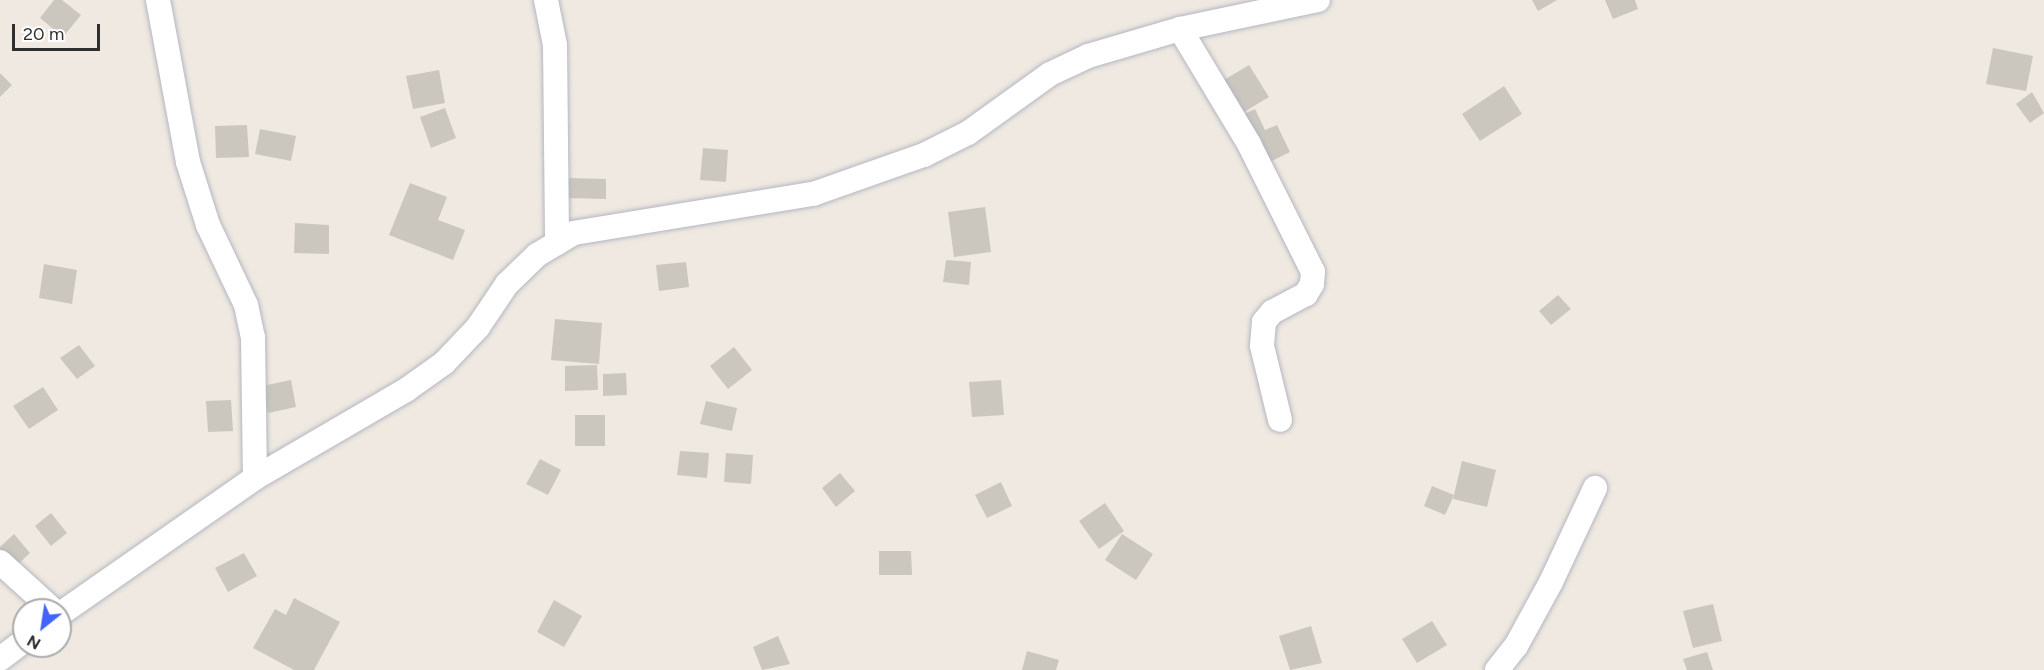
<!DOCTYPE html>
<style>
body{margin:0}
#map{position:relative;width:2044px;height:670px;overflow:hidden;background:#efe9e1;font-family:Figtree,sans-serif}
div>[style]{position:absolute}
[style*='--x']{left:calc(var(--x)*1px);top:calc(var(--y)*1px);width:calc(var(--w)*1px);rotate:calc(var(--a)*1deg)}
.building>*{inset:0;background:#cbc7bf}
.roads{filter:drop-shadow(0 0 2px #b4b7c1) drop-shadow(0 0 2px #b4b7c1)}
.street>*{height:24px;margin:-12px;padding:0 12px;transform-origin:12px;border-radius:12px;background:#fff}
span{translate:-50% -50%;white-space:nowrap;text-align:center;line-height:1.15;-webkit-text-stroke:5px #fff;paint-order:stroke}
.north{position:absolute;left:12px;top:598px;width:60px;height:60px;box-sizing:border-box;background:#fff;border:2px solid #ababab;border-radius:50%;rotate:210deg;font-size:16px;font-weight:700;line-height:24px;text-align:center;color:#2e2e2e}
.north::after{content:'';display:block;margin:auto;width:21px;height:27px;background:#4264fb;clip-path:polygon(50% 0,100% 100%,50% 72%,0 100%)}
.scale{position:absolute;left:12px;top:24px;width:88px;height:27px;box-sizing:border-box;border:3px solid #2e2e2e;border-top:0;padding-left:8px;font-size:18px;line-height:21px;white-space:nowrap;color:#2e2e2e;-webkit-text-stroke:4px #fff;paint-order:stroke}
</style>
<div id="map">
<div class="building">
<i style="clip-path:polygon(54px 0,62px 0,81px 15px,63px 37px,40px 18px)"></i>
<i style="clip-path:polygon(1532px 0,1557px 0,1538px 11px)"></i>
<i style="clip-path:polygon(1605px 0,1635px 0,1638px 9px,1613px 19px)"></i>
<i style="clip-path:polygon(1993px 48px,2033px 56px,2026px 91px,1986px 84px)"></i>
<i style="clip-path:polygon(1249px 65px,1269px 97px,1239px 115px,1219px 83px)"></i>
<i style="clip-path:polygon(439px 70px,445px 103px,413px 109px,406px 76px)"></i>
<i style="clip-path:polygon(0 73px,12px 85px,0 97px)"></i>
<i style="clip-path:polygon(1504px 86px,1522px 114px,1480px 141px,1462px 114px)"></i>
<i style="clip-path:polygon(2032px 92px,2044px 113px,2030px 123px,2016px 104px)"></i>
<i style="clip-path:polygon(445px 108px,456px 138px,431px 148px,420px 117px)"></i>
<i style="clip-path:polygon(1255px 109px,1265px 130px,1277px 125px,1290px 152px,1261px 166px,1238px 117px)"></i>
<i style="clip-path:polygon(247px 125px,249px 157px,216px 158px,215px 126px)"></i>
<i style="clip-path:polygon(260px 129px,296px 136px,291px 161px,255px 154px)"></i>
<i style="clip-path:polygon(703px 148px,728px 150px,726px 182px,700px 180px)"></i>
<i style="clip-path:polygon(568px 178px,606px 179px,606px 199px,568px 198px)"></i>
<i style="clip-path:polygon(410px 183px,447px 197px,438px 220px,465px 230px,453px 260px,389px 235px)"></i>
<i style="clip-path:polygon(985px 207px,991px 252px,954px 257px,948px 212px)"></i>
<i style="clip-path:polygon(295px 223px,329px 225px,329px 254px,294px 253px)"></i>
<i style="clip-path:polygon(946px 260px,971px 262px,969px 285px,943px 282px)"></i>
<i style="clip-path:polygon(686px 262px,689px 287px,659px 291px,656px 265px)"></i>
<i style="clip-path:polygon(44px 264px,77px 270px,72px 304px,39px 298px)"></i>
<i style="clip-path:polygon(1558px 295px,1571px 309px,1551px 325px,1539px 311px)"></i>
<i style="clip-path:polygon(555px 319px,602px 323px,599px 364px,551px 360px)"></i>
<i style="clip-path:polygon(79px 345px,95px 366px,77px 379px,60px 358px)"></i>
<i style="clip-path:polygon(734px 347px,752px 370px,728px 389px,710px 366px)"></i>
<i style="clip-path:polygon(597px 365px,598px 390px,565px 391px,565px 366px)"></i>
<i style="clip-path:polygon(626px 373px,627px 395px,603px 396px,603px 374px)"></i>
<i style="clip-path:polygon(291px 380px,296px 407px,268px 413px,262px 386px)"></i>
<i style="clip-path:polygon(1001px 380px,1004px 415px,972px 417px,969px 382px)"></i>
<i style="clip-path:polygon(43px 387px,58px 410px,29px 429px,13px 406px)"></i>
<i style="clip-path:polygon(231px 400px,233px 431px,208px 432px,206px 401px)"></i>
<i style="clip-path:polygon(706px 401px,737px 408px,732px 431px,700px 424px)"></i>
<i style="clip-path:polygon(575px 415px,605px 415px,605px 446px,575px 446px)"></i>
<i style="clip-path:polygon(680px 451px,709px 453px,707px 478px,677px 475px)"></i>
<i style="clip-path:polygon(726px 453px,753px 455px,751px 484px,724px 482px)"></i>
<i style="clip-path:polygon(540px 459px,561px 470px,548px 495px,526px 484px)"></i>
<i style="clip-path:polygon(1462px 461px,1496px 470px,1487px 507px,1453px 499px)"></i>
<i style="clip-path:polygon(840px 473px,855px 491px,836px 507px,822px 488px)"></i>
<i style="clip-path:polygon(1001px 482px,1012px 506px,987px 518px,975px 495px)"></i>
<i style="clip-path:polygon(1432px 486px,1454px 495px,1445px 515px,1424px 506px)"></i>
<i style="clip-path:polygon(1105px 503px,1124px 531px,1099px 549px,1079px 521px)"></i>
<i style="clip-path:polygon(51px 513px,67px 533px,51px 546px,35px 526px)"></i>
<i style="clip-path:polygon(14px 534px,30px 553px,13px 569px,0 554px,0 547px)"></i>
<i style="clip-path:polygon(1122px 534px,1153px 554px,1136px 580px,1105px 560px)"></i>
<i style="clip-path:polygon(879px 551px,911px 551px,912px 575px,879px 575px)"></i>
<i style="clip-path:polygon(244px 553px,257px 576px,228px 592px,215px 568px)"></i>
<i style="clip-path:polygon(294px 598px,340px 622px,314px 670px,294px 670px,253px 648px,275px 609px,286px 615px)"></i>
<i style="clip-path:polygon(554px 600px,582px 616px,564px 647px,537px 632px)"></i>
<i style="clip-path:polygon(1713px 604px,1722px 641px,1693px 648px,1683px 611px)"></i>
<i style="clip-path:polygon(1432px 621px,1447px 645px,1417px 663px,1402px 639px)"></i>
<i style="clip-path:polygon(1311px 626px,1322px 663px,1290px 670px,1279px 636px)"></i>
<i style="clip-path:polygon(778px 636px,790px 664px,762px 670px,753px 647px)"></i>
<i style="clip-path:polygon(1027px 651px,1059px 660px,1056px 670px,1022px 670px)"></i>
<i style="clip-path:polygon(1707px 652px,1713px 670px,1687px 670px,1683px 659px)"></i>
</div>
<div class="roads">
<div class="street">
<i style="--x:158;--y:0;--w:165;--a:79.5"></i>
<i style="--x:188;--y:162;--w:66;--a:72.4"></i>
<i style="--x:208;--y:225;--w:89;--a:64.6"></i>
<i style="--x:246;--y:305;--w:33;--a:78"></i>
<i style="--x:253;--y:337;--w:141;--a:89.2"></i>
<i style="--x:546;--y:0;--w:46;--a:78.7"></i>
<i style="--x:555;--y:45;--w:198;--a:89.4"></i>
<i style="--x:1180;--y:29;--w:134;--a:59"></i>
<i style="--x:1249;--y:144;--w:143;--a:63.4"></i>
<i style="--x:1313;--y:272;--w:12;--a:95"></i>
<i style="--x:1312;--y:284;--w:12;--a:121"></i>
<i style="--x:1306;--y:294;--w:38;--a:152"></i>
<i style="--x:1272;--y:312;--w:13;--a:129"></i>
<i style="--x:1264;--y:322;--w:24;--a:95"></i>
<i style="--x:1262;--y:346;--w:76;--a:76.3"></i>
<i style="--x:0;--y:562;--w:72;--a:42.2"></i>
<i style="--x:60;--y:614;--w:238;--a:-34.9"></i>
<i style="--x:255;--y:478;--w:175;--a:-30.2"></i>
<i style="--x:406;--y:390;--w:47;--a:-35.4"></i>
<i style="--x:444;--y:363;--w:50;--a:-46.6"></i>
<i style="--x:478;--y:327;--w:52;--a:-56"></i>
<i style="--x:507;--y:284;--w:42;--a:-44"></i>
<i style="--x:537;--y:255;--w:43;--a:-30.7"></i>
<i style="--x:574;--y:233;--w:242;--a:-9.3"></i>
<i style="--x:813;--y:194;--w:118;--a:-19.4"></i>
<i style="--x:924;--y:155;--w:49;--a:-26.6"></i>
<i style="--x:968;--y:133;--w:101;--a:-35.7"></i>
<i style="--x:1050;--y:74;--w:42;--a:-25.3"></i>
<i style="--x:1088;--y:56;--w:96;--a:-16.4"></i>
<i style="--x:1180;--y:29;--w:141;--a:-11.9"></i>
<i style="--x:0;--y:659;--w:30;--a:-37"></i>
<i style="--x:1497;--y:670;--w:31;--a:-52"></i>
<i style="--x:1516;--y:646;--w:73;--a:-61.3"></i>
<i style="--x:1551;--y:582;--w:104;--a:-64.9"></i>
</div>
</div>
<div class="north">N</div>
<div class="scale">20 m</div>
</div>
